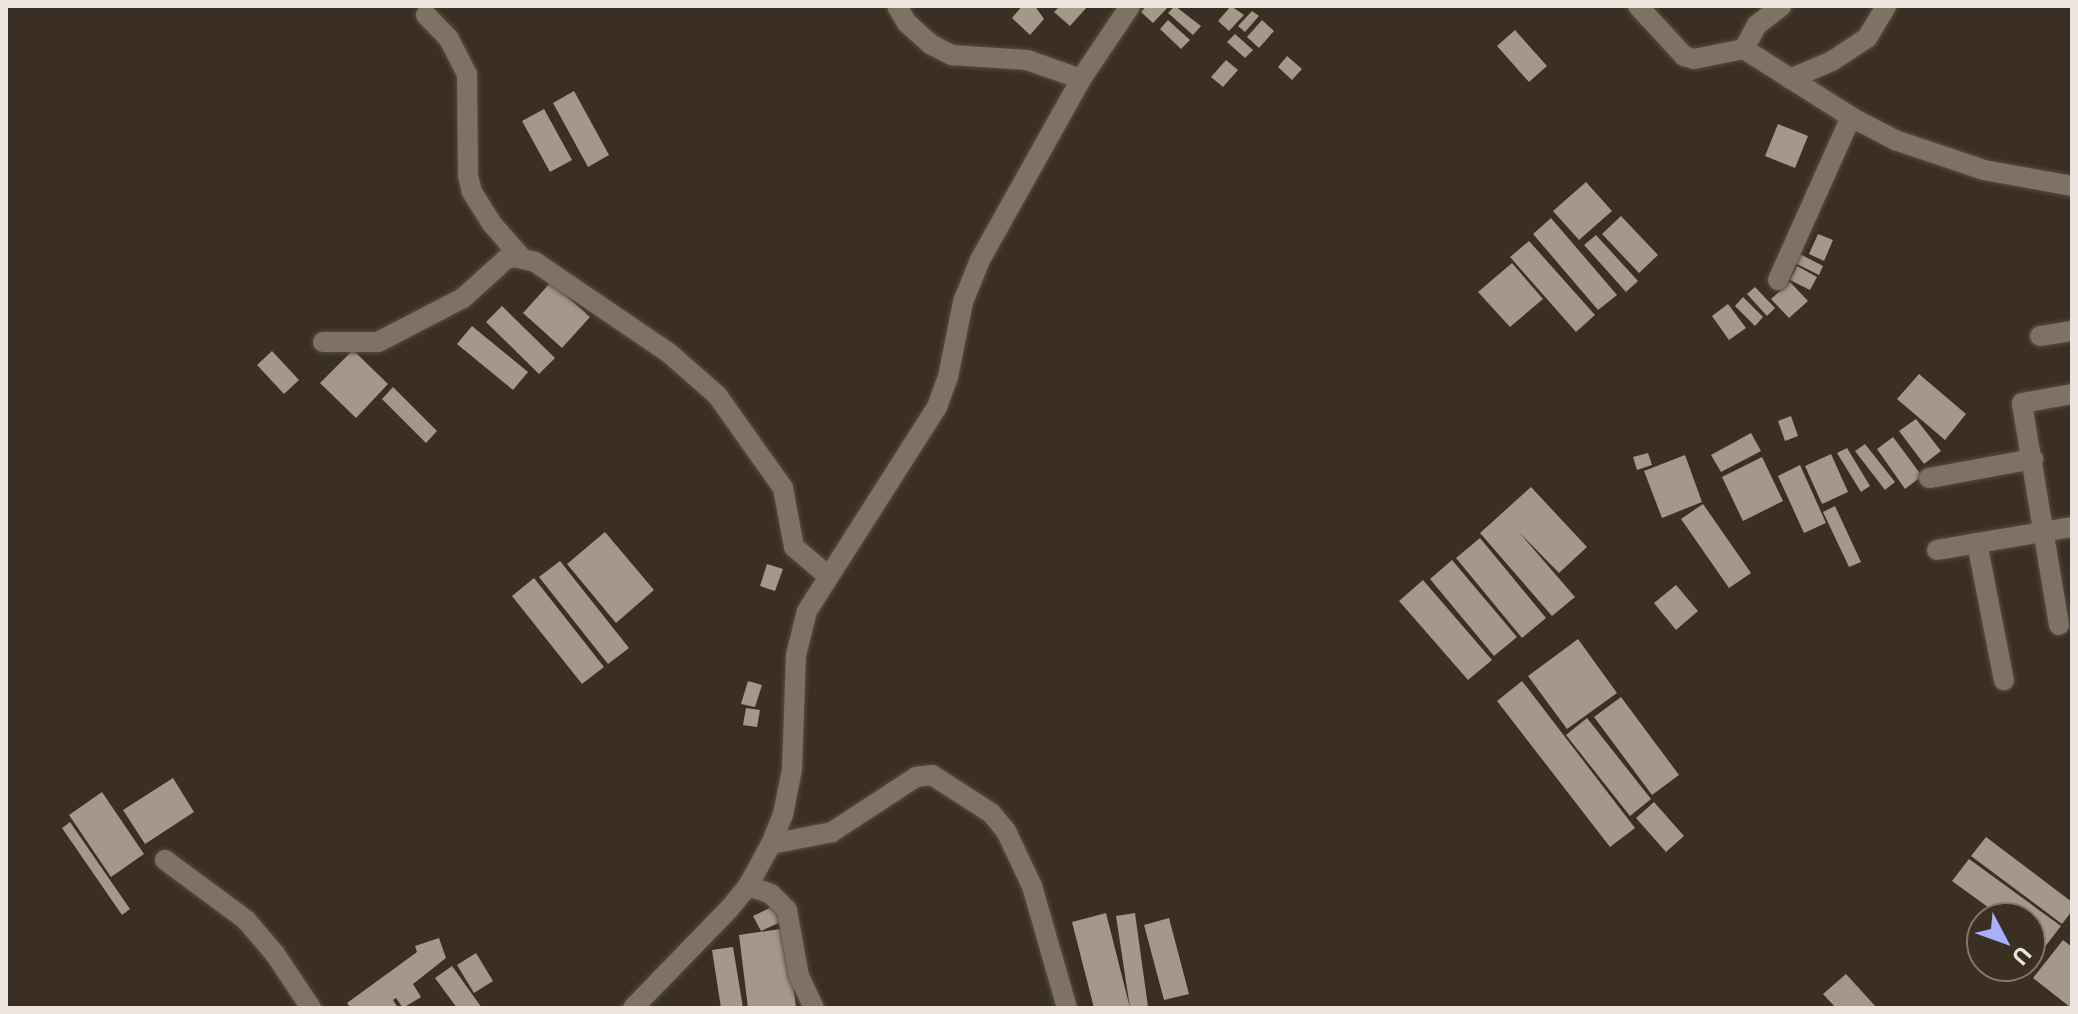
<!DOCTYPE html>
<style>
body{margin:0}
#map{position:relative;width:2078px;height:1014px;overflow:hidden;background:#3a2f22;font-family:"Noto Sans",sans-serif}
div>[style]{position:absolute}
[style*='--x']{left:calc(var(--x)*1px);top:calc(var(--y)*1px);width:calc(var(--w)*1px);rotate:calc(var(--a)*1deg)}
.building>*{inset:0;background:#a59789}
.roads{filter:drop-shadow(0 0 2px #564d42) drop-shadow(0 0 2px #564d42)}
.minor>*{height:20px;margin:-10px;padding:0 10px;transform-origin:10px;border-radius:10px;background:#7f7264}
span{translate:-50% -50%;white-space:nowrap;text-align:center;line-height:1.15;-webkit-text-stroke:8px #3a2f22;paint-order:stroke}
.frame{position:absolute;inset:0;border:8px solid #ede5dd;pointer-events:none}
.north{position:absolute;left:1966px;top:902px;width:80px;height:80px;box-sizing:border-box;background:#3a2f22;border:2px solid #82786d;border-radius:50%;rotate:131deg;font-size:22px;font-weight:700;line-height:32px;text-align:center;color:#ede5dd}
.north::after{content:'';display:block;margin:auto;width:28px;height:36px;background:#a8b0fc;clip-path:polygon(50% 0,100% 100%,50% 72%,0 100%)}
</style>
<div id="map">
<div class="building">
<i style="clip-path:polygon(1022px 6px,1035px 6px,1044px 19px,1030px 35px,1012px 18px)"></i>
<i style="clip-path:polygon(1060px 6px,1085px 6px,1087px 7px,1070px 26px,1054px 12px)"></i>
<i style="clip-path:polygon(1146px 6px,1169px 6px,1153px 23px,1141px 12px)"></i>
<i style="clip-path:polygon(1175px 6px,1201px 26px,1193px 35px,1168px 13px)"></i>
<i style="clip-path:polygon(1231px 6px,1244px 15px,1229px 31px,1218px 21px)"></i>
<i style="clip-path:polygon(1252px 11px,1259px 16px,1245px 32px,1238px 26px)"></i>
<i style="clip-path:polygon(1168px 20px,1190px 40px,1181px 49px,1160px 29px)"></i>
<i style="clip-path:polygon(1262px 20px,1274px 31px,1259px 48px,1247px 37px)"></i>
<i style="clip-path:polygon(1515px 30px,1547px 66px,1529px 82px,1497px 46px)"></i>
<i style="clip-path:polygon(1235px 34px,1253px 50px,1245px 58px,1227px 42px)"></i>
<i style="clip-path:polygon(1287px 56px,1302px 69px,1292px 80px,1278px 67px)"></i>
<i style="clip-path:polygon(1226px 60px,1238px 70px,1223px 87px,1211px 77px)"></i>
<i style="clip-path:polygon(574px 91px,609px 155px,588px 167px,553px 103px)"></i>
<i style="clip-path:polygon(544px 109px,572px 160px,550px 172px,522px 121px)"></i>
<i style="clip-path:polygon(1778px 124px,1808px 136px,1795px 168px,1765px 156px)"></i>
<i style="clip-path:polygon(1586px 182px,1612px 211px,1579px 240px,1553px 211px)"></i>
<i style="clip-path:polygon(1621px 216px,1658px 255px,1639px 273px,1602px 234px)"></i>
<i style="clip-path:polygon(1551px 218px,1617px 295px,1598px 310px,1533px 234px)"></i>
<i style="clip-path:polygon(1818px 234px,1833px 240px,1824px 261px,1809px 254px)"></i>
<i style="clip-path:polygon(1596px 235px,1638px 281px,1626px 292px,1584px 245px)"></i>
<i style="clip-path:polygon(1529px 241px,1595px 315px,1576px 332px,1510px 257px)"></i>
<i style="clip-path:polygon(1800px 254px,1823px 266px,1819px 275px,1795px 263px)"></i>
<i style="clip-path:polygon(1512px 263px,1543px 299px,1510px 327px,1478px 292px)"></i>
<i style="clip-path:polygon(1797px 266px,1817px 277px,1810px 290px,1790px 280px)"></i>
<i style="clip-path:polygon(551px 282px,590px 317px,562px 348px,523px 313px)"></i>
<i style="clip-path:polygon(1790px 282px,1808px 301px,1789px 318px,1771px 299px)"></i>
<i style="clip-path:polygon(1755px 287px,1775px 308px,1767px 316px,1747px 294px)"></i>
<i style="clip-path:polygon(1743px 297px,1763px 317px,1755px 326px,1735px 306px)"></i>
<i style="clip-path:polygon(1728px 304px,1746px 328px,1729px 340px,1712px 316px)"></i>
<i style="clip-path:polygon(502px 306px,555px 358px,539px 374px,486px 322px)"></i>
<i style="clip-path:polygon(472px 326px,528px 372px,513px 390px,457px 344px)"></i>
<i style="clip-path:polygon(353px 350px,388px 384px,356px 418px,320px 383px)"></i>
<i style="clip-path:polygon(272px 351px,299px 380px,284px 394px,257px 365px)"></i>
<i style="clip-path:polygon(1919px 374px,1966px 414px,1945px 440px,1897px 399px)"></i>
<i style="clip-path:polygon(393px 387px,437px 431px,426px 443px,382px 399px)"></i>
<i style="clip-path:polygon(1791px 416px,1798px 436px,1785px 441px,1778px 421px)"></i>
<i style="clip-path:polygon(1916px 419px,1941px 451px,1924px 464px,1899px 431px)"></i>
<i style="clip-path:polygon(1751px 433px,1761px 451px,1721px 472px,1711px 455px)"></i>
<i style="clip-path:polygon(1893px 437px,1922px 476px,1905px 489px,1877px 449px)"></i>
<i style="clip-path:polygon(1865px 444px,1895px 482px,1885px 490px,1855px 451px)"></i>
<i style="clip-path:polygon(1847px 448px,1870px 486px,1861px 492px,1837px 453px)"></i>
<i style="clip-path:polygon(1648px 453px,1652px 465px,1637px 470px,1633px 457px)"></i>
<i style="clip-path:polygon(1831px 454px,1848px 492px,1822px 504px,1805px 466px)"></i>
<i style="clip-path:polygon(1685px 455px,1702px 502px,1662px 518px,1644px 471px)"></i>
<i style="clip-path:polygon(1762px 457px,1783px 501px,1743px 521px,1722px 477px)"></i>
<i style="clip-path:polygon(1800px 465px,1826px 523px,1804px 533px,1778px 476px)"></i>
<i style="clip-path:polygon(1531px 487px,1587px 547px,1559px 573px,1518px 531px,1575px 597px,1552px 616px,1480px 533px)"></i>
<i style="clip-path:polygon(1703px 504px,1751px 573px,1729px 588px,1681px 519px)"></i>
<i style="clip-path:polygon(1835px 506px,1861px 562px,1849px 567px,1823px 512px)"></i>
<i style="clip-path:polygon(605px 532px,654px 590px,616px 623px,567px 564px)"></i>
<i style="clip-path:polygon(1480px 538px,1546px 618px,1522px 638px,1456px 558px)"></i>
<i style="clip-path:polygon(1452px 560px,1517px 637px,1494px 656px,1430px 579px)"></i>
<i style="clip-path:polygon(560px 561px,629px 648px,608px 664px,539px 577px)"></i>
<i style="clip-path:polygon(767px 564px,783px 569px,775px 591px,760px 586px)"></i>
<i style="clip-path:polygon(534px 578px,604px 667px,582px 684px,512px 596px)"></i>
<i style="clip-path:polygon(1423px 580px,1492px 660px,1468px 680px,1399px 601px)"></i>
<i style="clip-path:polygon(1676px 585px,1698px 611px,1676px 630px,1654px 603px)"></i>
<i style="clip-path:polygon(1578px 639px,1617px 693px,1567px 729px,1528px 676px)"></i>
<i style="clip-path:polygon(748px 681px,762px 685px,755px 707px,741px 704px)"></i>
<i style="clip-path:polygon(1522px 681px,1635px 828px,1610px 847px,1497px 701px)"></i>
<i style="clip-path:polygon(1621px 697px,1679px 775px,1652px 795px,1594px 717px)"></i>
<i style="clip-path:polygon(746px 708px,760px 710px,757px 727px,743px 725px)"></i>
<i style="clip-path:polygon(1587px 718px,1651px 799px,1630px 816px,1566px 735px)"></i>
<i style="clip-path:polygon(173px 778px,194px 812px,145px 844px,123px 810px)"></i>
<i style="clip-path:polygon(102px 792px,144px 854px,111px 877px,69px 815px)"></i>
<i style="clip-path:polygon(1654px 802px,1684px 836px,1666px 852px,1636px 818px)"></i>
<i style="clip-path:polygon(70px 822px,130px 909px,122px 915px,62px 828px)"></i>
<i style="clip-path:polygon(1986px 837px,2072px 902px,2072px 911px,2062px 924px,1971px 856px)"></i>
<i style="clip-path:polygon(1969px 859px,2061px 926px,2044px 948px,2030px 938px,2030px 918px,2003px 918px,1952px 881px)"></i>
<i style="clip-path:polygon(778px 904px,785px 920px,761px 931px,753px 916px)"></i>
<i style="clip-path:polygon(1106px 913px,1130px 1008px,1094px 1008px,1072px 922px)"></i>
<i style="clip-path:polygon(1135px 913px,1148px 1007px,1139px 1008px,1130px 1008px,1116px 916px)"></i>
<i style="clip-path:polygon(1169px 918px,1189px 994px,1164px 1000px,1144px 925px)"></i>
<i style="clip-path:polygon(787px 928px,796px 1008px,748px 1008px,739px 935px)"></i>
<i style="clip-path:polygon(439px 938px,446px 958px,413px 984px,421px 997px,403px 1008px,396px 998px,393px 1000px,398px 1008px,351px 1008px,347px 1003px,417px 952px,415px 946px)"></i>
<i style="clip-path:polygon(2063px 940px,2072px 947px,2070px 1007px,2033px 978px)"></i>
<i style="clip-path:polygon(733px 947px,743px 1008px,721px 1008px,712px 950px)"></i>
<i style="clip-path:polygon(476px 953px,493px 981px,474px 993px,457px 965px)"></i>
<i style="clip-path:polygon(452px 966px,482px 1008px,457px 1008px,435px 978px)"></i>
<i style="clip-path:polygon(1846px 974px,1877px 1008px,1836px 1008px,1823px 994px)"></i>
</div>
<div class="roads">
<div class="minor">
<i style="--x:897;--y:6;--w:20;--a:60"></i>
<i style="--x:907;--y:23;--w:31;--a:42"></i>
<i style="--x:930;--y:44;--w:25;--a:27"></i>
<i style="--x:952;--y:55;--w:75;--a:3.8"></i>
<i style="--x:1027;--y:60;--w:57;--a:19.4"></i>
<i style="--x:1638;--y:6;--w:68;--a:47.4"></i>
<i style="--x:1684;--y:56;--w:10;--a:17"></i>
<i style="--x:1694;--y:59;--w:51;--a:-11.3"></i>
<i style="--x:1744;--y:49;--w:127;--a:32.4"></i>
<i style="--x:1851;--y:117;--w:50;--a:27.6"></i>
<i style="--x:1895;--y:140;--w:94;--a:18.6"></i>
<i style="--x:1984;--y:170;--w:89;--a:10.3"></i>
<i style="--x:426;--y:15;--w:33;--a:46"></i>
<i style="--x:449;--y:39;--w:39;--a:63"></i>
<i style="--x:467;--y:74;--w:102;--a:89.4"></i>
<i style="--x:468;--y:176;--w:16;--a:76"></i>
<i style="--x:472;--y:192;--w:39;--a:58"></i>
<i style="--x:493;--y:225;--w:44;--a:48.7"></i>
<i style="--x:1744;--y:49;--w:27;--a:-62"></i>
<i style="--x:1757;--y:25;--w:31;--a:-38"></i>
<i style="--x:1790;--y:79;--w:46;--a:-23.2"></i>
<i style="--x:1832;--y:61;--w:42;--a:-33.3"></i>
<i style="--x:1867;--y:38;--w:37;--a:-59"></i>
<i style="--x:1778;--y:280;--w:179;--a:-65.9"></i>
<i style="--x:2040;--y:336;--w:32;--a:-9"></i>
<i style="--x:323;--y:342;--w:55;--a:0"></i>
<i style="--x:378;--y:342;--w:96;--a:-27.4"></i>
<i style="--x:463;--y:298;--w:58;--a:-42.2"></i>
<i style="--x:506;--y:259;--w:8;--a:-14"></i>
<i style="--x:514;--y:257;--w:22;--a:13"></i>
<i style="--x:535;--y:262;--w:162;--a:34.2"></i>
<i style="--x:669;--y:353;--w:64;--a:41.2"></i>
<i style="--x:717;--y:395;--w:114;--a:54.6"></i>
<i style="--x:783;--y:488;--w:60;--a:79.4"></i>
<i style="--x:794;--y:547;--w:43;--a:40.3"></i>
<i style="--x:1929;--y:478;--w:106;--a:-10.4"></i>
<i style="--x:1977;--y:543;--w:140;--a:78.9"></i>
<i style="--x:1937;--y:550;--w:137;--a:-9.7"></i>
<i style="--x:2059;--y:625;--w:225;--a:-99.5"></i>
<i style="--x:2022;--y:403;--w:51;--a:-10.2"></i>
<i style="--x:771;--y:844;--w:62;--a:-11.1"></i>
<i style="--x:832;--y:832;--w:100;--a:-33.2"></i>
<i style="--x:916;--y:777;--w:16;--a:-7"></i>
<i style="--x:932;--y:775;--w:70;--a:32.8"></i>
<i style="--x:991;--y:813;--w:23;--a:50"></i>
<i style="--x:1006;--y:831;--w:61;--a:64.7"></i>
<i style="--x:1032;--y:886;--w:127;--a:74"></i>
<i style="--x:165;--y:860;--w:101;--a:36.5"></i>
<i style="--x:246;--y:920;--w:45;--a:49.5"></i>
<i style="--x:275;--y:954;--w:65;--a:56.3"></i>
<i style="--x:748;--y:886;--w:24;--a:19"></i>
<i style="--x:771;--y:894;--w:23;--a:45"></i>
<i style="--x:787;--y:910;--w:67;--a:79.7"></i>
<i style="--x:799;--y:976;--w:35;--a:65"></i>
<i style="--x:633;--y:1008;--w:139;--a:-45.9"></i>
<i style="--x:730;--y:908;--w:28;--a:-51"></i>
<i style="--x:748;--y:886;--w:48;--a:-61.3"></i>
<i style="--x:771;--y:844;--w:31;--a:-68"></i>
<i style="--x:783;--y:815;--w:47;--a:-78.9"></i>
<i style="--x:792;--y:769;--w:114;--a:-88"></i>
<i style="--x:796;--y:655;--w:45;--a:-76"></i>
<i style="--x:807;--y:611;--w:242;--a:-57.5"></i>
<i style="--x:937;--y:407;--w:32;--a:-70"></i>
<i style="--x:948;--y:377;--w:76;--a:-78.7"></i>
<i style="--x:963;--y:302;--w:45;--a:-68"></i>
<i style="--x:980;--y:260;--w:207;--a:-60.8"></i>
<i style="--x:1081;--y:79;--w:88;--a:-56.1"></i>
</div>
</div>
<div class="frame"></div>
<div class="north">U</div>
</div>
